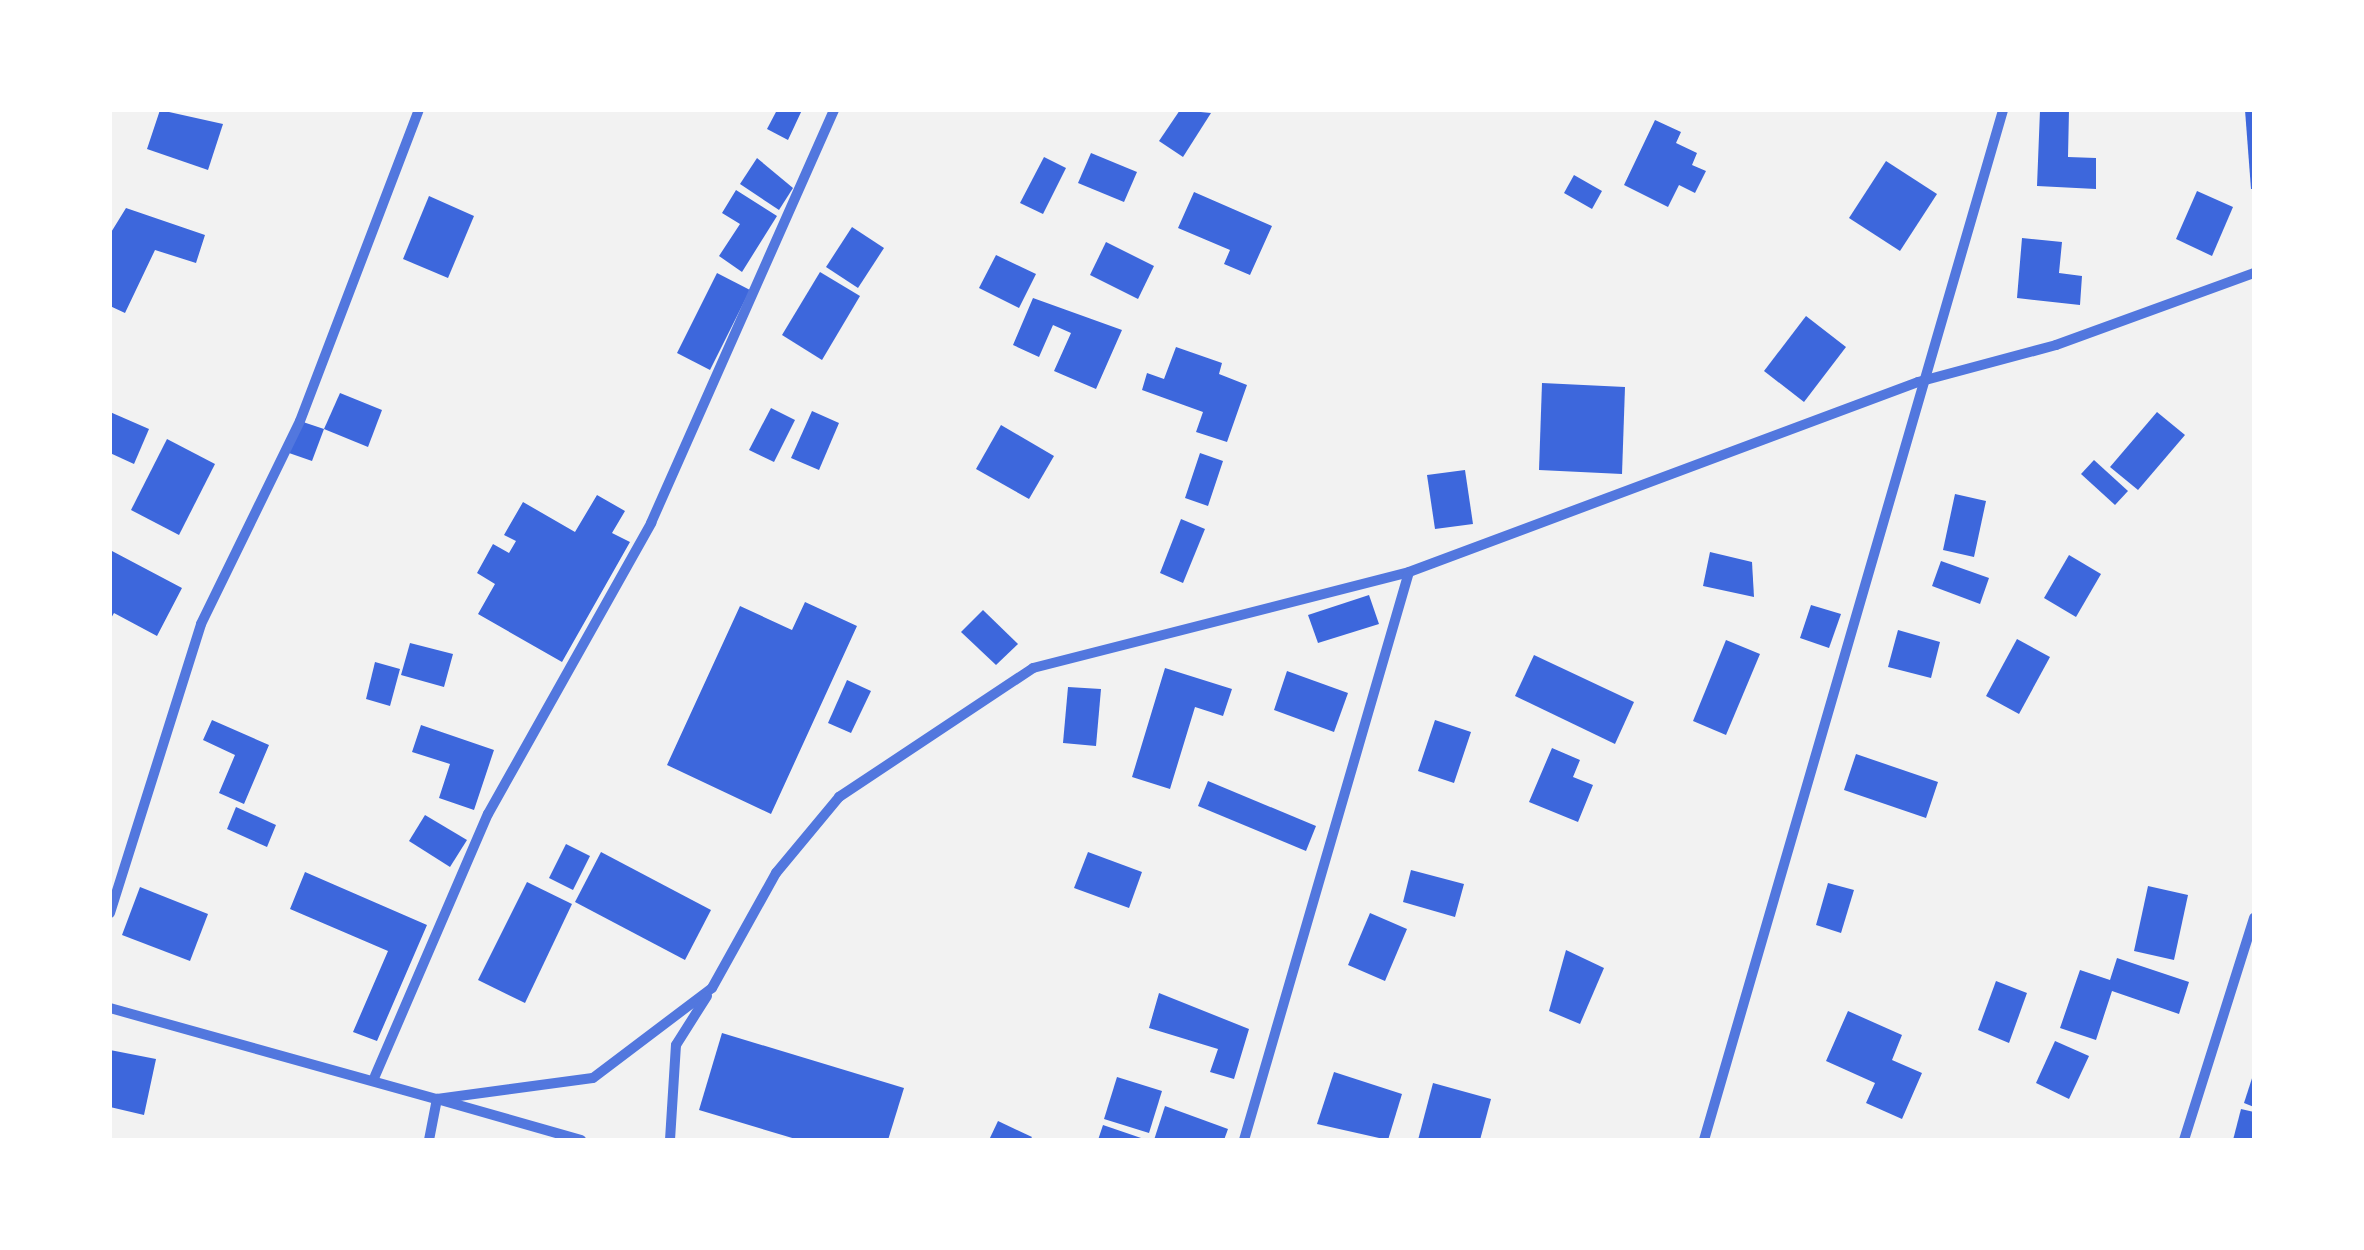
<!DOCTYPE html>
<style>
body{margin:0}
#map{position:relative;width:2364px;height:1250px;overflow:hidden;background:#f2f2f2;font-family:"Crimson Pro",serif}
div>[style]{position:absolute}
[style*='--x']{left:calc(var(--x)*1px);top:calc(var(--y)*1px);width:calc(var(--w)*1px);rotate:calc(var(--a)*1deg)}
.building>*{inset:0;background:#3d67dc}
.minor>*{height:10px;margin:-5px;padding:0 5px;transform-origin:5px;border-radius:5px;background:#5277de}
span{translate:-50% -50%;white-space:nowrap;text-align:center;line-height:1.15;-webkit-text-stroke:10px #fff;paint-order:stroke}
.frame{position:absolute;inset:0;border:112px solid #fff;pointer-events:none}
</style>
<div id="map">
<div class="building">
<i style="clip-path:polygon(160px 110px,223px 124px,208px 170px,147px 149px)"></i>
<i style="clip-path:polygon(777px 110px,802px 110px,788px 140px,767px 129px)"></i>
<i style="clip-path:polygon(1180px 110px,1211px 113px,1183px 157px,1159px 141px)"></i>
<i style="clip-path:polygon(2040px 110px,2069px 110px,2068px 157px,2096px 158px,2096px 189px,2037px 186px)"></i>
<i style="clip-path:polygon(2245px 110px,2254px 110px,2254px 189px,2251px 189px)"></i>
<i style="clip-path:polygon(1655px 120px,1681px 132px,1676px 143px,1697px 153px,1692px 165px,1706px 171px,1695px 193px,1679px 185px,1668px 207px,1624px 185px)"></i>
<i style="clip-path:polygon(1091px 153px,1137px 172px,1124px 202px,1078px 183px)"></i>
<i style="clip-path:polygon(1044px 157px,1066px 168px,1043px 214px,1020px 203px)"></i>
<i style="clip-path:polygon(757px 158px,793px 188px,779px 210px,740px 184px)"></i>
<i style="clip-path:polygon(1886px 161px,1937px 194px,1900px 251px,1849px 218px)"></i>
<i style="clip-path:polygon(1574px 175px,1602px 191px,1592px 209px,1564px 193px)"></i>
<i style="clip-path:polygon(736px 190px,777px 216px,742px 272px,719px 256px,740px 224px,722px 213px)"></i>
<i style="clip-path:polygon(2197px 191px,2233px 207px,2212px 256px,2176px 239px)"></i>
<i style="clip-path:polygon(1194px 192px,1272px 226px,1250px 275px,1224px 264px,1230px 250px,1178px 228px)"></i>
<i style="clip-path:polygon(429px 196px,474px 216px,448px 278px,403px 259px)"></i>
<i style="clip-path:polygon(126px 208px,205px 235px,196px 263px,155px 250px,125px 313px,110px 306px,110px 234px)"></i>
<i style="clip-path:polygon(852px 227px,884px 248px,858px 288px,826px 267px)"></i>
<i style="clip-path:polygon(2022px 238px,2062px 242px,2059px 273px,2082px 276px,2080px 305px,2017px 298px)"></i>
<i style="clip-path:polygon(1106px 242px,1154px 266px,1138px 299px,1090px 275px)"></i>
<i style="clip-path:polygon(996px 255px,1036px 274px,1019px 308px,979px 288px)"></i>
<i style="clip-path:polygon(820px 272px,860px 296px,822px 360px,782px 335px)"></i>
<i style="clip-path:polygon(717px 273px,750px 290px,710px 370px,677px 353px)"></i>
<i style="clip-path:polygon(1033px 298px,1122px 330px,1096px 389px,1054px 371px,1071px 333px,1053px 325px,1039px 357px,1013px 345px)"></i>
<i style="clip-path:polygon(1806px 316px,1846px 347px,1804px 402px,1764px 371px)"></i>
<i style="clip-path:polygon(1176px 347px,1222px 363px,1219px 374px,1247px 385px,1227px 442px,1196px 432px,1203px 412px,1142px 390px,1147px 373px,1164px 379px)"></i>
<i style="clip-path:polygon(1542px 383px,1625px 387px,1622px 474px,1539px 470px)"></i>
<i style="clip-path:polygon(340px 393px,382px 410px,368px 447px,324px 429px)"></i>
<i style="clip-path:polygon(771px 408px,795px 420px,774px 462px,749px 450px)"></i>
<i style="clip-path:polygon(812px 411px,839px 423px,819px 470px,791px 458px)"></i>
<i style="clip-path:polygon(110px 412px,149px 429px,134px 464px,110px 453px)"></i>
<i style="clip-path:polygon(2157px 412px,2185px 435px,2138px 490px,2110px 467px)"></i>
<i style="clip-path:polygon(300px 421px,324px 429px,312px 461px,289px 453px)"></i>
<i style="clip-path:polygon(1001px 425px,1054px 456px,1029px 499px,976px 469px)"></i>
<i style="clip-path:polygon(167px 439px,215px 464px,179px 535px,131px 510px)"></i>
<i style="clip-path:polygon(1200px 453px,1223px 461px,1208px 506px,1185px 498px)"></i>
<i style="clip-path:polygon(2094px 460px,2128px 491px,2115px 505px,2081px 474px)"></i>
<i style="clip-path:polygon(1465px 470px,1473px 524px,1435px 529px,1427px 475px)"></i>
<i style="clip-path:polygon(1955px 494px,1986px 501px,1974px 557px,1943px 550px)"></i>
<i style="clip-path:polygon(597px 495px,625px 511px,612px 533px,630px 542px,562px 662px,478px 614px,495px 584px,477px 573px,493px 544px,509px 553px,516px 541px,504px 535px,523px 502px,575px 532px)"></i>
<i style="clip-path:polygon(1181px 519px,1205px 529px,1183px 583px,1160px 573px)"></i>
<i style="clip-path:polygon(112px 551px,182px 588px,157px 636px,114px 613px,110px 620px)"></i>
<i style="clip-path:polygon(1710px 552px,1752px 562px,1754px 597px,1703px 586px)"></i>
<i style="clip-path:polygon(2069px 555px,2101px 574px,2076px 617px,2044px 598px)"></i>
<i style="clip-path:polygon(1941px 561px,1989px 578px,1980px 604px,1932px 586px)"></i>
<i style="clip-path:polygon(1369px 595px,1379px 624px,1318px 643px,1308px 615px)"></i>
<i style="clip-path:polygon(805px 602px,857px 626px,771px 814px,667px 765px,740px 606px,792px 630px)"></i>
<i style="clip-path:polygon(1811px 605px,1841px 614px,1829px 648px,1800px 638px)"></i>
<i style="clip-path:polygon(983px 610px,1018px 644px,996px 665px,961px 632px)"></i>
<i style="clip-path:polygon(1898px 630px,1940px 642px,1931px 678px,1888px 667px)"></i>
<i style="clip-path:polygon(2017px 639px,2050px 657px,2019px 714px,1986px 696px)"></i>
<i style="clip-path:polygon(1726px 640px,1760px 654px,1726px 735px,1693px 721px)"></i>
<i style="clip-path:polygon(410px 643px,453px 654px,444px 687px,401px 675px)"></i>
<i style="clip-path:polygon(1534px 655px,1634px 702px,1615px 744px,1515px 696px)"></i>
<i style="clip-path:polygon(375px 662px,400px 669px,390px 706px,366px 699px)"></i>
<i style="clip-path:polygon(1165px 668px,1232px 689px,1223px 716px,1195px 707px,1170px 789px,1132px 777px)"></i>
<i style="clip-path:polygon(1287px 671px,1348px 693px,1334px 732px,1274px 710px)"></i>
<i style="clip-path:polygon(847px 680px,871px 691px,851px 733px,828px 723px)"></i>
<i style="clip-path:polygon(1068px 687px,1101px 689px,1096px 746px,1063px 743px)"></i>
<i style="clip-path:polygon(212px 720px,269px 745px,244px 804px,219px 793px,235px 755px,203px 740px)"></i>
<i style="clip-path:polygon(1435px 720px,1471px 732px,1454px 783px,1418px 771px)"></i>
<i style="clip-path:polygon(421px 725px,494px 750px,474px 810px,439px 798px,450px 764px,412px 752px)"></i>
<i style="clip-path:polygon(1552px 748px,1580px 760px,1573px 777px,1593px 785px,1578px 822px,1529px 802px)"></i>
<i style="clip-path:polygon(1856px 754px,1938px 782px,1926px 818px,1844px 790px)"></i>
<i style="clip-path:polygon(1208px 781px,1316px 826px,1306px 851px,1198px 806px)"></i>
<i style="clip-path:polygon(236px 807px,276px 825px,267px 847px,227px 829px)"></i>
<i style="clip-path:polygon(425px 815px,467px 840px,450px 867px,409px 841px)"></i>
<i style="clip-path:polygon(566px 844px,590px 856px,573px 890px,549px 878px)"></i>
<i style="clip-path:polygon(601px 852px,711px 910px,685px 960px,575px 902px)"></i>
<i style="clip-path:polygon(1088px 852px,1142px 872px,1129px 908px,1074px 888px)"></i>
<i style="clip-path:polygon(1411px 870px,1464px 884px,1455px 917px,1403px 902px)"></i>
<i style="clip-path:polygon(305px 872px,427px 925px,377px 1041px,353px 1032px,388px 951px,290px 909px)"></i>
<i style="clip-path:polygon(527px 882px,572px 904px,525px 1003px,478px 980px)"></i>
<i style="clip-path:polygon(1828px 883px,1854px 890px,1841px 933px,1816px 925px)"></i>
<i style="clip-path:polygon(2148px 886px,2188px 895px,2174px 960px,2134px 951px)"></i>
<i style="clip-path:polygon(140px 887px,208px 914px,190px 961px,122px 935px)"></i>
<i style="clip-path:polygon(1370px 913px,1407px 929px,1385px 981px,1348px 965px)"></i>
<i style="clip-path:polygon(1566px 950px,1604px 968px,1580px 1024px,1549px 1011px)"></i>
<i style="clip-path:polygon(2117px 958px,2189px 982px,2179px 1014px,2112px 991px,2096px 1040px,2060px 1028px,2080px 970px,2110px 980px)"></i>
<i style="clip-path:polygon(1996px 981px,2027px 993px,2009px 1043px,1978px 1030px)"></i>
<i style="clip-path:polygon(1159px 993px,1249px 1029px,1234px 1079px,1210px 1072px,1218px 1049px,1149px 1028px)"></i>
<i style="clip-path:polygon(1848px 1011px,1902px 1035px,1892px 1060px,1922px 1073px,1902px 1119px,1866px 1103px,1875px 1083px,1826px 1061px)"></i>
<i style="clip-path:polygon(722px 1033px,904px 1088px,888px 1140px,799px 1140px,699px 1110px)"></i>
<i style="clip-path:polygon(2055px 1041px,2089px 1056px,2069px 1099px,2036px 1083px)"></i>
<i style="clip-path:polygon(110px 1050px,156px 1059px,144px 1115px,110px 1107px)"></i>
<i style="clip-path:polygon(1334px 1072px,1402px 1094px,1388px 1140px,1317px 1124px)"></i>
<i style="clip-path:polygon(2254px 1072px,2254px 1107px,2244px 1103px)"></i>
<i style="clip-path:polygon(1117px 1077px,1162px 1091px,1149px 1133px,1104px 1119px)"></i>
<i style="clip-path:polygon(1433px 1083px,1491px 1099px,1480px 1140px,1418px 1140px)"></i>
<i style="clip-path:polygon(1165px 1106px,1228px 1129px,1224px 1140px,1154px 1140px)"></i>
<i style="clip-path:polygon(2241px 1109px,2254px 1112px,2254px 1140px,2233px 1140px)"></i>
<i style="clip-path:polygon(998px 1121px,1032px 1137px,1030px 1140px,989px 1140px)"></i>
<i style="clip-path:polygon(1103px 1125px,1144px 1139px,1144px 1140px,1098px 1140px)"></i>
</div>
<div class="minor">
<i style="--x:110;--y:913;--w:303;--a:-72.5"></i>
<i style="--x:201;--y:624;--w:226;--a:-64"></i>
<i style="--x:300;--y:421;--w:333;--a:-69.1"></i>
<i style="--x:110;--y:1008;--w:339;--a:15.6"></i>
<i style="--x:437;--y:1099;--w:157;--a:-7.7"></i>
<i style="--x:593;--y:1078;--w:149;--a:-37.1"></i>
<i style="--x:712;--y:988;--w:132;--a:-60.9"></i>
<i style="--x:776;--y:873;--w:99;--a:-50.3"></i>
<i style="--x:839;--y:797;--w:233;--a:-33.6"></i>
<i style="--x:1033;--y:668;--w:388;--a:-14.3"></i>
<i style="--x:1409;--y:572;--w:543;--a:-20.47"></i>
<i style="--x:1918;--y:382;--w:143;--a:-15"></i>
<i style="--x:2056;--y:345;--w:211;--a:-20"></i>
<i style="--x:375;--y:1076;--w:285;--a:-66.7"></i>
<i style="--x:488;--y:814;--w:334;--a:-60.7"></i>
<i style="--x:651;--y:523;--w:452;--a:-66.1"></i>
<i style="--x:429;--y:1140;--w:42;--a:-79"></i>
<i style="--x:437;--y:1099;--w:150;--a:15.9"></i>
<i style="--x:670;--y:1140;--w:95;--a:-86.4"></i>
<i style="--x:676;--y:1045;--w:58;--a:-57.7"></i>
<i style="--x:1244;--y:1140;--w:591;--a:-73.8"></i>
<i style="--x:1704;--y:1140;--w:1073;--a:-73.81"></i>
<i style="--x:2184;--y:1140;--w:233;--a:-72.5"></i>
</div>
<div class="frame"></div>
</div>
